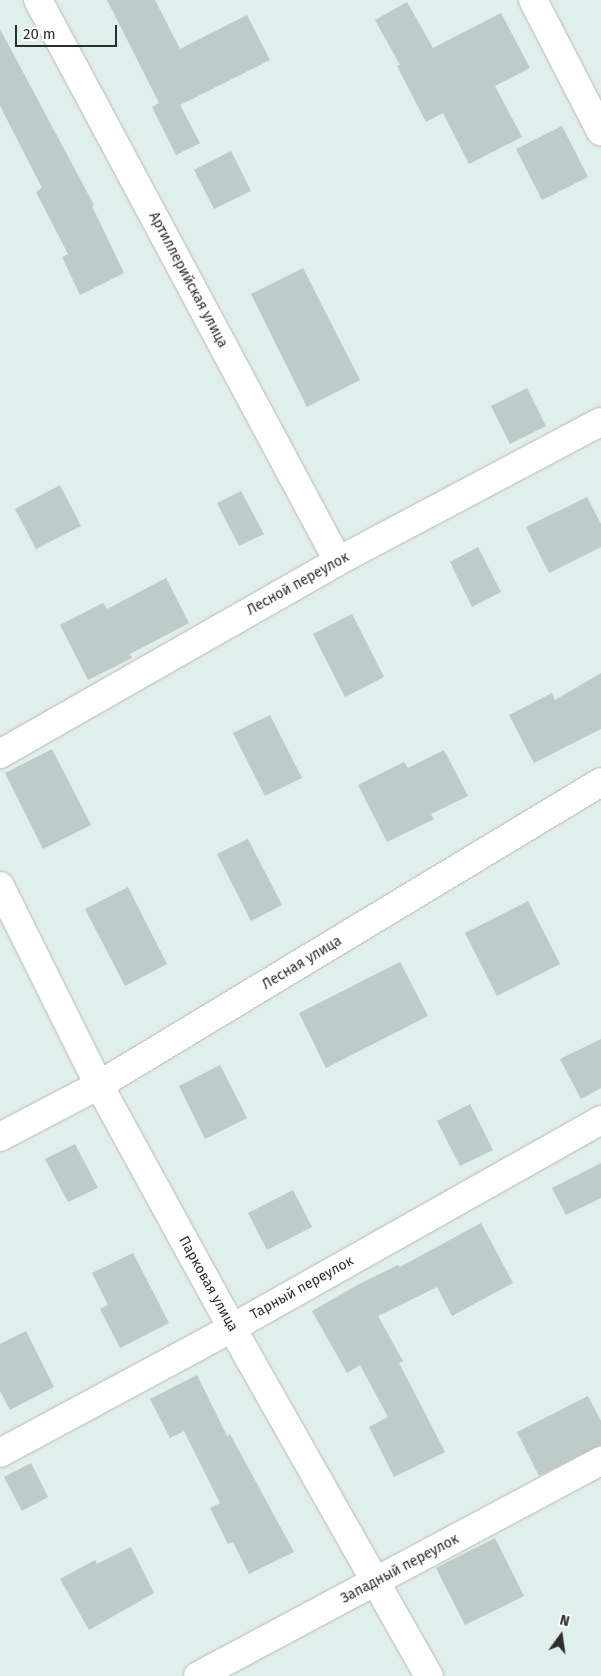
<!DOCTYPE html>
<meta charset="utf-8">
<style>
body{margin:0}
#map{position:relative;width:601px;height:1676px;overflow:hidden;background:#deefec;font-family:"Fira Sans",sans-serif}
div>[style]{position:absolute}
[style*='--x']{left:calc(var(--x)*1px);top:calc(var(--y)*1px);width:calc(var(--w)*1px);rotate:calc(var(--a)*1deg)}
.building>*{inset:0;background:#becbc8}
.roads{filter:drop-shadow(0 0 1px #c1b3b2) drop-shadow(0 0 1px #c1b3b2)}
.street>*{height:28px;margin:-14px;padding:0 14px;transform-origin:14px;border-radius:14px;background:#fff}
span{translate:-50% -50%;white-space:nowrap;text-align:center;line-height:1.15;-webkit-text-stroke:4px #fff;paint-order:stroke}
.street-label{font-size:14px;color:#2d2d2d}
.north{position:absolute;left:536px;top:1611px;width:50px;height:50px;-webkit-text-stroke:4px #fff;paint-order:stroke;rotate:14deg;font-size:14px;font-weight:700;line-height:20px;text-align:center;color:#2d2d2d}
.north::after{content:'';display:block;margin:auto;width:18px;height:22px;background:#2d2d2d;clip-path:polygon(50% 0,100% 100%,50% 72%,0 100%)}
.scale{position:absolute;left:15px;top:25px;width:102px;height:22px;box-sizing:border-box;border:2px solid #2d2d2d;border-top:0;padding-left:6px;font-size:15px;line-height:18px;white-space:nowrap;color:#2d2d2d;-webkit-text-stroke:4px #fff;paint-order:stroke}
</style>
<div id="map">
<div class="building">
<i style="clip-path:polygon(107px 0,155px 0,180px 49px,247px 15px,270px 60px,180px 105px,200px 143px,176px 155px,152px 107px,159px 103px)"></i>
<i style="clip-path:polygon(407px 2px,433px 48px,501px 13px,530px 68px,495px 86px,522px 137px,469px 164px,443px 113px,426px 122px,397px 66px,400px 65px,375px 20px)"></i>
<i style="clip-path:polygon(0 29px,94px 205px,92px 206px,124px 273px,80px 295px,62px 257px,68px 254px,36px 192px,42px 188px,0 106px)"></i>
<i style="clip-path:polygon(562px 126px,588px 177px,542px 200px,516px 149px)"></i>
<i style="clip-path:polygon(231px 151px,251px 191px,214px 209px,194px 170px)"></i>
<i style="clip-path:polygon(303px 268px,360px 380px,307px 407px,251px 294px)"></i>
<i style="clip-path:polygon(527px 388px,546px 426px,510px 444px,491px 406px)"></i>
<i style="clip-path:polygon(60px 485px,81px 526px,36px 549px,15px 509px)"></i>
<i style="clip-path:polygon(241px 491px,264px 534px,239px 546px,217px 503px)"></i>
<i style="clip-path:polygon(587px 497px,601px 524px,601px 547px,549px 573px,526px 527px)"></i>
<i style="clip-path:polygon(478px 547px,501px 592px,472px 607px,450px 562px)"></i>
<i style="clip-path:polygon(166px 578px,189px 623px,130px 654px,132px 658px,88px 680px,60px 625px,103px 603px,107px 609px)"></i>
<i style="clip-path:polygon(352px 614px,384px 677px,345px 697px,313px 634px)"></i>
<i style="clip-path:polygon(601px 673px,601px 729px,534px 763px,509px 715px,552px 693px,555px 700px)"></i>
<i style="clip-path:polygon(270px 715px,302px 778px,265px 796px,233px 733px)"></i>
<i style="clip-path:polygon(52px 749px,91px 825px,43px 849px,5px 773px)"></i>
<i style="clip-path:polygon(444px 750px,468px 796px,431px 814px,434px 819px,387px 842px,358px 785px,404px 762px,408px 768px)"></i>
<i style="clip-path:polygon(248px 839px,282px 905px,251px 921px,217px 854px)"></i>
<i style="clip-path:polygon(128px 887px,167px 964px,125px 986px,85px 909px)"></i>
<i style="clip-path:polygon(528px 901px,560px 964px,497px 996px,465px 933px)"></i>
<i style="clip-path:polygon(400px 962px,428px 1016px,326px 1068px,299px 1013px)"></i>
<i style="clip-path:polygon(601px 1039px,601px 1088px,581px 1099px,560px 1059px)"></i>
<i style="clip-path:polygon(220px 1065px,247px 1118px,205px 1139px,179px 1086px)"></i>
<i style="clip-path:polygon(470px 1104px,493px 1150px,460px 1166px,437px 1121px)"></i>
<i style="clip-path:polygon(75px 1144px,98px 1188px,68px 1202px,45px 1159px)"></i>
<i style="clip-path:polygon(601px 1163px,601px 1198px,566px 1215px,552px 1188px)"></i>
<i style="clip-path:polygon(293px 1190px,312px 1227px,267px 1250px,248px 1213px)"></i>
<i style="clip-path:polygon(481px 1223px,513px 1283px,452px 1316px,437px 1287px,378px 1316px,403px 1361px,399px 1363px,445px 1452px,394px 1477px,369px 1427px,388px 1417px,360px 1365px,347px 1373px,312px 1311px,361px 1283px,398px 1265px,400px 1267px)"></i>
<i style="clip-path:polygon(133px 1253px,169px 1323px,120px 1348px,100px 1309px,108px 1305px,92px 1273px)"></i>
<i style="clip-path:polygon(26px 1331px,54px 1387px,10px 1410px,0 1391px,0 1344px)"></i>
<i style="clip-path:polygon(197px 1375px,227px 1436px,230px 1434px,294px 1552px,249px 1574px,233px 1542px,228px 1544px,210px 1508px,220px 1503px,184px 1431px,170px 1438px,150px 1399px)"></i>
<i style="clip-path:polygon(588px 1396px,601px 1421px,601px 1445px,539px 1476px,517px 1432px)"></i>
<i style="clip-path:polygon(31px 1463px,48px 1497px,22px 1511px,4px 1477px)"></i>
<i style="clip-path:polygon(495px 1538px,524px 1596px,465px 1625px,436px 1568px)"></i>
<i style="clip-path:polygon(131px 1547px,154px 1593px,89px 1630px,60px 1579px,95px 1560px,97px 1564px)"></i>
</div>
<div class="roads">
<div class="street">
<i style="--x:38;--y:0;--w:636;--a:61.86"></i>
<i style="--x:533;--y:0;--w:148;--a:62.7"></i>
<i style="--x:0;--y:754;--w:389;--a:-29.7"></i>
<i style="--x:338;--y:561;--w:297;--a:-27.9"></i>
<i style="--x:0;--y:886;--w:222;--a:63.6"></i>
<i style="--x:99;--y:1085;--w:277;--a:61.3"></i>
<i style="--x:232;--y:1328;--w:400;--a:60.5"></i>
<i style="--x:0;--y:1137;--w:112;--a:-27.7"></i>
<i style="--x:99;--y:1085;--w:586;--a:-31.11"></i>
<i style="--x:0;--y:1453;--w:264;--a:-28.3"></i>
<i style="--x:232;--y:1328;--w:424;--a:-29.4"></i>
<i style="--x:198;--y:1676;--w:457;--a:-28.1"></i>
</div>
</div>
<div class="street-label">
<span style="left:188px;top:280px;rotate:62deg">Артиллерийская улица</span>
<span style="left:298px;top:584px;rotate:-29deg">Лесной переулок</span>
<span style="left:302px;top:963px;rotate:-31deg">Лесная улица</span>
<span style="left:208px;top:1284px;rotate:61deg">Парковая улица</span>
<span style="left:302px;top:1288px;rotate:-29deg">Тарный переулок</span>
<span style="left:400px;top:1569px;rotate:-28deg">Западный переулок</span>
</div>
<div class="north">N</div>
<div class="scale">20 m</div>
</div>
